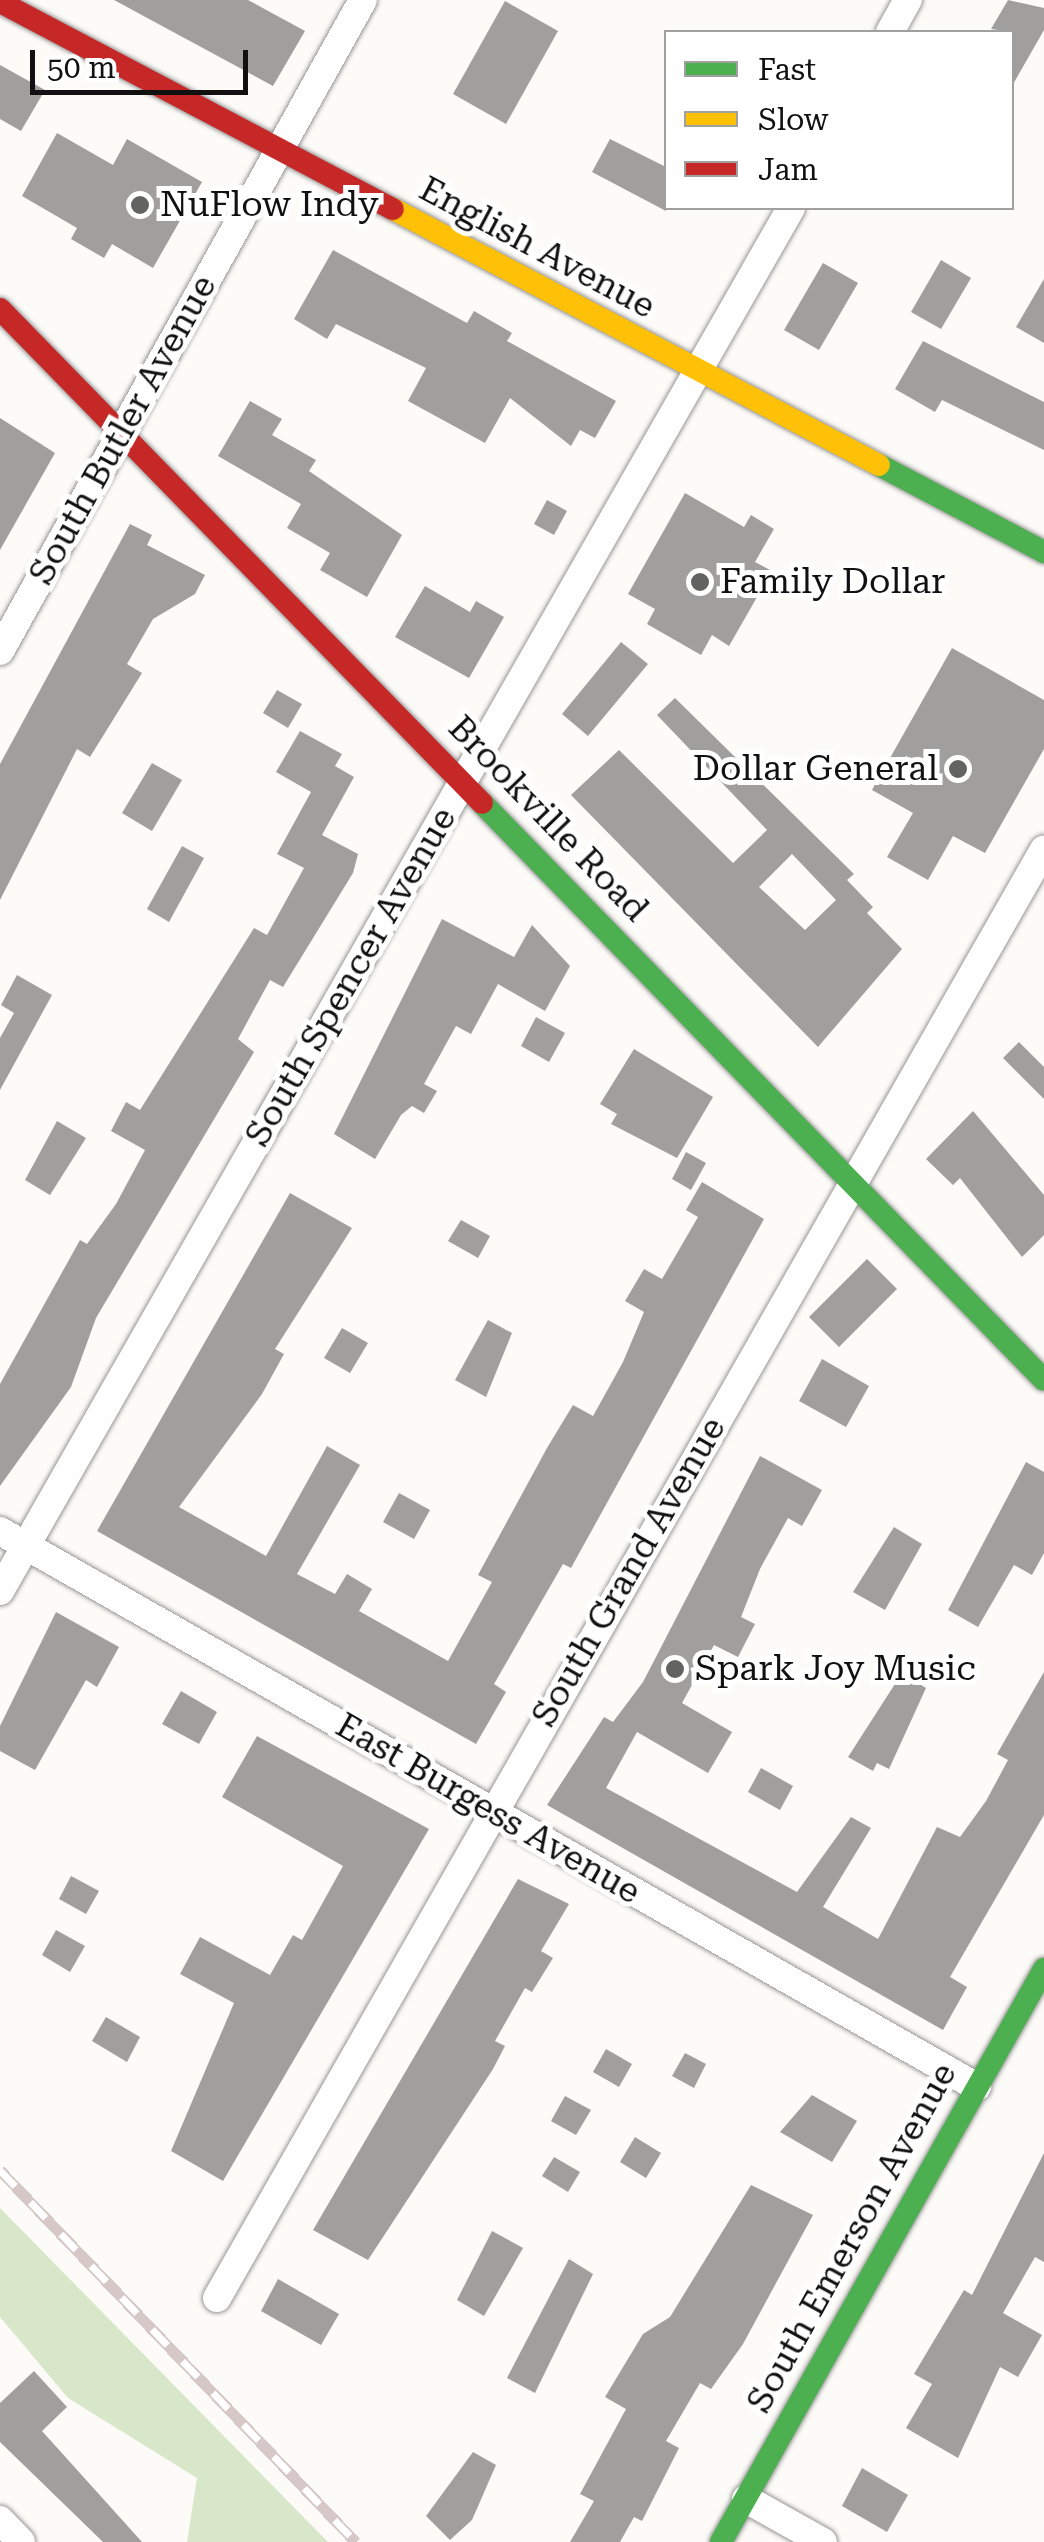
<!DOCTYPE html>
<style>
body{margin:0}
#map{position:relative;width:1044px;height:2542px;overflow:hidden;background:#fcfbf8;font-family:"Roboto Serif",serif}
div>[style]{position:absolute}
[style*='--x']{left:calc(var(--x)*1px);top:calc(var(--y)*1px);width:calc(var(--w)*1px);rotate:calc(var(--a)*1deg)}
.forest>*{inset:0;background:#d8e7c9}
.building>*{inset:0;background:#a09f9d}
.roads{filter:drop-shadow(0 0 2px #979695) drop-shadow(0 0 2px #979695)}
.street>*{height:28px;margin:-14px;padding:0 14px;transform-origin:14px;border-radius:14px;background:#fffefe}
.fast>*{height:22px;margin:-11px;padding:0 11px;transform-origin:11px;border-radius:11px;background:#4caf50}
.slow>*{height:22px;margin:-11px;padding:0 11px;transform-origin:11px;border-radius:11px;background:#ffc107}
.jam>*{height:22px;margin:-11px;padding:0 11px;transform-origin:11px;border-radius:11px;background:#c62828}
.rail>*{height:11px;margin-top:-5.5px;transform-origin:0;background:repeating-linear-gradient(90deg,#fff 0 22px,#d7c8c8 0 44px);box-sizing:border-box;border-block:2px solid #d7c8c8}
.dots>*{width:28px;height:28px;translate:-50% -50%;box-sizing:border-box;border:5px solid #fff;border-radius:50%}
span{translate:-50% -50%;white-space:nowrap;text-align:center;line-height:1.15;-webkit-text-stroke:10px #fff;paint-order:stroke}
.poi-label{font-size:35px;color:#111}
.left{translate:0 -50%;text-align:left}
.right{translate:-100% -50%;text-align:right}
.street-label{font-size:35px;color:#111}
.legend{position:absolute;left:664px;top:30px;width:350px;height:180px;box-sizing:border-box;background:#fff;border:2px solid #a0a0a0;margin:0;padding:12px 18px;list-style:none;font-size:30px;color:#111}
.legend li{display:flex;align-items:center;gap:20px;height:50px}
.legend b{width:50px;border:2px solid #a0a0a0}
.scale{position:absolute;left:30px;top:50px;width:218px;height:45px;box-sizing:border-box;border:5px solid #111;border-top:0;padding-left:12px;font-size:30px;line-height:35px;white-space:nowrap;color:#111;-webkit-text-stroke:8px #fff;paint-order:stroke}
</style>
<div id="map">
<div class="forest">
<i style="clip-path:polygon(0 2208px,328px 2542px,187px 2542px,197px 2478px,68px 2398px,0 2317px)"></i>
</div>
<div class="building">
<i style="clip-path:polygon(114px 0,248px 0,305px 31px,273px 86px)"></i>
<i style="clip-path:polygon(1008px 0,1044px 8px,1044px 30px,1012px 86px,1012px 32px,991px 29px)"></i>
<i style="clip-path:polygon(505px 1px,558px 31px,506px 124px,453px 94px)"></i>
<i style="clip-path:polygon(0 65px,45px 90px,21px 131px,0 119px)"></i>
<i style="clip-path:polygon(57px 133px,113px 165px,127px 139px,202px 182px,153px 268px,112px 244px,104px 258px,71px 239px,77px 228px,22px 196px)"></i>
<i style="clip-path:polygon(610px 139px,666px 167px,666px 211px,592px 172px)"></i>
<i style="clip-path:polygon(333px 250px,467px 323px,474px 311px,512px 333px,507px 341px,616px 401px,595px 438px,580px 430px,571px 446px,510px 398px,485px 443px,408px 401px,426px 368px,336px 324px,327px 339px,294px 319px)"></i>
<i style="clip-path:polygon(941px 260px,971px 278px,941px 329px,911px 312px)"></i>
<i style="clip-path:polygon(823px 263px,858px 283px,819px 350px,784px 330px)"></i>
<i style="clip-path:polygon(1044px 279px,1044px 343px,1016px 327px)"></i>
<i style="clip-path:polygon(923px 341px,1044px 402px,1044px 450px,942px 400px,935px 412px,895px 389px)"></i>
<i style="clip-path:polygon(250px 401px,282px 419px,272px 435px,316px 460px,309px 471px,402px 535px,367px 597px,320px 570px,330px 553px,287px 528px,301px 504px,218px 456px)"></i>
<i style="clip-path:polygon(0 418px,55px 453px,0 550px)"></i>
<i style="clip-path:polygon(685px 493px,744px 527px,751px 515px,774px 529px,755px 562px,772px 571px,729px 646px,712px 635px,701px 655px,647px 624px,655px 609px,628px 594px)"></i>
<i style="clip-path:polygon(547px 500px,567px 511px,554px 535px,534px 524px)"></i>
<i style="clip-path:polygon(130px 524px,152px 535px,147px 545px,205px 575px,195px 594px,153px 619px,127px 664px,142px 673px,90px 757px,77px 749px,0 900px,0 764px)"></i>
<i style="clip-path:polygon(425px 586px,470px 612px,476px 601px,504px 617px,469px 678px,395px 637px)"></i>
<i style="clip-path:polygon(621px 642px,648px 664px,588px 736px,562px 714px)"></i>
<i style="clip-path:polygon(952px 648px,1044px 700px,1044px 749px,985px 853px,953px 836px,928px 880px,887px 857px,913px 813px,872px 790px)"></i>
<i style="clip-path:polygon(277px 690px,302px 704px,288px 728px,263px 713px)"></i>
<i style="clip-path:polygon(evenodd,675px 698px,854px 874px,847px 880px,873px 907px,867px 913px,902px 949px,818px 1047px,571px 795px,619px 750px,733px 863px,767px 830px,657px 715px,675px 698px,792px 854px,836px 900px,805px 930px,759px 887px,792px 854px)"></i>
<i style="clip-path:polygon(300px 731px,342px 754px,335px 766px,354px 777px,322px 835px,358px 854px,353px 873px,283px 987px,270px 980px,238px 1039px,254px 1052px,96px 1318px,71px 1387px,0 1486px,0 1384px,80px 1240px,87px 1244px,116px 1204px,145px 1150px,111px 1131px,126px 1102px,140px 1110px,254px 928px,267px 935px,304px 868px,277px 854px,311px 792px,276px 772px)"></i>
<i style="clip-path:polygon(152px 763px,182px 780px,152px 831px,122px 813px)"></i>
<i style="clip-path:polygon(182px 846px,204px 858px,169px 922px,147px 909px)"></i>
<i style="clip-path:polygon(442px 919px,514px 957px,532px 925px,570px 966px,545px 1011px,498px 984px,471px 1034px,456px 1026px,424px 1084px,437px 1091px,424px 1113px,412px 1106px,401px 1115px,375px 1159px,334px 1134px)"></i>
<i style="clip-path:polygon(17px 975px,52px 995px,0 1090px,0 1038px,14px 1013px,1px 1005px)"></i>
<i style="clip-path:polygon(536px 1017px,565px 1033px,549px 1062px,521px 1046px)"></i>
<i style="clip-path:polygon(1019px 1042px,1044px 1067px,1044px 1099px,1003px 1058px)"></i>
<i style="clip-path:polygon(634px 1049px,713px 1097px,677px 1158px,611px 1124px,617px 1114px,600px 1104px)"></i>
<i style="clip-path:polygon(973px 1111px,1044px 1195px,1044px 1235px,1022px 1257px,960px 1178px,953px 1185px,926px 1159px)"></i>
<i style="clip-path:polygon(57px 1121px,86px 1138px,50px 1195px,25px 1180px)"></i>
<i style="clip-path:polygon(686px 1152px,706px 1163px,691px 1190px,672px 1179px)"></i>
<i style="clip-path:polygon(702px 1182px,764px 1219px,571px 1568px,563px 1564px,494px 1684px,506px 1692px,476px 1744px,97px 1531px,290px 1193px,352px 1228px,275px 1349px,284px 1354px,262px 1394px,179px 1507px,266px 1556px,327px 1446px,360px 1465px,297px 1574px,335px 1594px,347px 1574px,372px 1589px,359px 1611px,448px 1661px,492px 1582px,478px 1575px,547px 1448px,573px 1405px,593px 1416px,623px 1362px,644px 1312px,625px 1301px,644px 1269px,662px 1279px,698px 1217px,686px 1210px)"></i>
<i style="clip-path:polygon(461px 1220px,490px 1236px,478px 1258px,448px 1241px)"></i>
<i style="clip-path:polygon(867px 1259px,897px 1289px,839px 1347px,809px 1317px)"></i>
<i style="clip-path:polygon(488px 1320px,512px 1333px,486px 1397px,455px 1380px)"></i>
<i style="clip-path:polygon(342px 1328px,368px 1343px,350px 1373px,324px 1358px)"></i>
<i style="clip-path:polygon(822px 1359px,869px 1386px,846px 1427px,799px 1401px)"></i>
<i style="clip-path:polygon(760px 1456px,822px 1490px,802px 1526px,788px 1518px,760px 1569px,741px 1617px,755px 1624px,738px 1657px,714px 1645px,682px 1703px,732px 1732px,708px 1773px,637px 1732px,606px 1788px,797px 1892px,851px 1817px,871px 1828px,823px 1907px,878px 1939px,937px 1827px,960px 1837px,986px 1801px,1008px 1760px,997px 1754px,1044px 1672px,1044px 1815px,950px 1977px,967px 1987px,943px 2030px,547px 1805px,604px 1717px,613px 1722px,643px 1682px)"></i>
<i style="clip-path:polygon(1026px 1462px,1044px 1472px,1044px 1553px,1032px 1575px,1014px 1565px,978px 1627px,948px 1610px)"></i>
<i style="clip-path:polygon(399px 1493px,430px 1510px,414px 1539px,383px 1522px)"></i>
<i style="clip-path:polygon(894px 1527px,922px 1544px,885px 1610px,853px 1592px)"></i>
<i style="clip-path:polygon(56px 1612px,119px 1647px,97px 1687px,86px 1680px,35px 1770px,0 1751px,0 1726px)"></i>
<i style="clip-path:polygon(902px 1673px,926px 1688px,889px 1769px,877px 1763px,873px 1771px,848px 1757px)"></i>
<i style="clip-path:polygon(181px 1691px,217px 1712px,199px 1744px,162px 1724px)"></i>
<i style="clip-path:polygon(257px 1736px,429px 1829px,223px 2181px,171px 2151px,234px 2003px,180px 1974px,200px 1937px,270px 1975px,293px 1935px,302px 1940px,343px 1866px,222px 1797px)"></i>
<i style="clip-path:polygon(761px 1768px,793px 1786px,780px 1810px,748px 1792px)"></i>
<i style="clip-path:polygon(71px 1876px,99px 1891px,86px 1914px,59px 1899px)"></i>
<i style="clip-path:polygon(518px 1879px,569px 1904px,541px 1951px,553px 1958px,532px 1992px,525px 1988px,495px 2041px,505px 2046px,493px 2069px,368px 2260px,313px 2230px)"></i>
<i style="clip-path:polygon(56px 1930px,85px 1946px,70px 1972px,42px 1955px)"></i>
<i style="clip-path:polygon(106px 2017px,140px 2037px,127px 2062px,92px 2041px)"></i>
<i style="clip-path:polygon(606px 2049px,632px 2064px,619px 2087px,593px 2072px)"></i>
<i style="clip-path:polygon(685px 2053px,706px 2064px,694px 2088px,672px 2076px)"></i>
<i style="clip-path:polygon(812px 2095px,857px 2121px,832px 2162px,780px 2132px)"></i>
<i style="clip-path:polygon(565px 2096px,591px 2110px,576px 2135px,551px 2121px)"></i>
<i style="clip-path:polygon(635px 2137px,661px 2153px,646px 2178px,620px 2162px)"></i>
<i style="clip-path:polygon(1044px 2153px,1044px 2262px,1035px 2257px,1003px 2313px,1042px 2335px,1018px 2377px,1000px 2367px,958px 2458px,906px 2428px,932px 2384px,914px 2374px,964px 2290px,972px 2295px)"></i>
<i style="clip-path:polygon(554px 2157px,580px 2172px,568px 2192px,542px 2176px)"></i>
<i style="clip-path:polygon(751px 2185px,813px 2215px,743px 2344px,711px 2389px,700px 2383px,666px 2441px,679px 2448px,642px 2521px,634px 2517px,620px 2542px,570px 2542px,594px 2501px,580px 2494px,626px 2409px,605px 2397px,643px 2334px,670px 2317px)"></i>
<i style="clip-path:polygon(492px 2231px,523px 2248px,484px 2316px,457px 2300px)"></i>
<i style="clip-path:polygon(569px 2259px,593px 2274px,535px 2393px,507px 2378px)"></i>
<i style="clip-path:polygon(278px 2279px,339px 2314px,321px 2345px,261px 2311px)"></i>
<i style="clip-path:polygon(34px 2371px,67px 2407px,42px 2431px,142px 2542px,103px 2542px,0 2442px,0 2403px)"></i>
<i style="clip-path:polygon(473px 2452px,496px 2465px,472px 2520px,450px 2540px,426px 2516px)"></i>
<i style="clip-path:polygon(862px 2468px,908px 2495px,887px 2532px,842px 2506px)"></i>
</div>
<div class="roads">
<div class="street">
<i style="--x:890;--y:32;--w:37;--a:-61"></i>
<i style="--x:0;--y:651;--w:745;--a:-60.86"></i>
<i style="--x:0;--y:1531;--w:1124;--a:29.64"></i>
<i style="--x:0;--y:1591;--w:1593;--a:-60.23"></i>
<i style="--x:217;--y:2298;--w:1668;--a:-60.28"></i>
<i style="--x:746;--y:2499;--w:88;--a:29.2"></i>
<i style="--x:0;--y:2520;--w:30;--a:46"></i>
</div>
<div class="fast">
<i style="--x:879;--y:465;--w:187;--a:27.8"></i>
<i style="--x:482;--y:803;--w:805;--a:45.75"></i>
<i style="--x:721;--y:2542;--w:658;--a:-60.59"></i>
</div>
<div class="slow">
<i style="--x:393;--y:209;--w:549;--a:27.78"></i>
</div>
<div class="jam">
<i style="--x:0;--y:2;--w:444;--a:27.8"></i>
<i style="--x:0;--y:309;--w:690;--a:45.7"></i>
</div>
</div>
<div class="rail">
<i style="--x:0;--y:2170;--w:515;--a:46.26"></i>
</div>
<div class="dots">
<i style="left:140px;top:205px;background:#636362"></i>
<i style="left:700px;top:582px;background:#636362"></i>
<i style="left:958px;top:769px;background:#636362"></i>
<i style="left:675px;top:1669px;background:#636362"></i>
</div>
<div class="poi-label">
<span class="left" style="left:160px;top:205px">NuFlow Indy</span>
<span class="left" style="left:720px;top:582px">Family Dollar</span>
<span class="right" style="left:938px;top:769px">Dollar General</span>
<span class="left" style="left:695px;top:1669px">Spark Joy Music</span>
</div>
<div class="street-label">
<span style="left:537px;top:248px;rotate:28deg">English Avenue</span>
<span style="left:123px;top:430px;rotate:-61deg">South Butler Avenue</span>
<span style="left:548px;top:819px;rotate:46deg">Brookville Road</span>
<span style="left:351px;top:977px;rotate:-60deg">South Spencer Avenue</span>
<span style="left:629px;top:1572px;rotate:-60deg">South Grand Avenue</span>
<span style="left:488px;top:1809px;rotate:30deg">East Burgess Avenue</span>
<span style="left:852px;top:2238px;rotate:-61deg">South Emerson Avenue</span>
</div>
<ul class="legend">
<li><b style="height:12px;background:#4caf50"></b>Fast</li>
<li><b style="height:12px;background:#ffc107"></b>Slow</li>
<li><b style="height:12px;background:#c62828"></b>Jam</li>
</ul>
<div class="scale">50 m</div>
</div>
